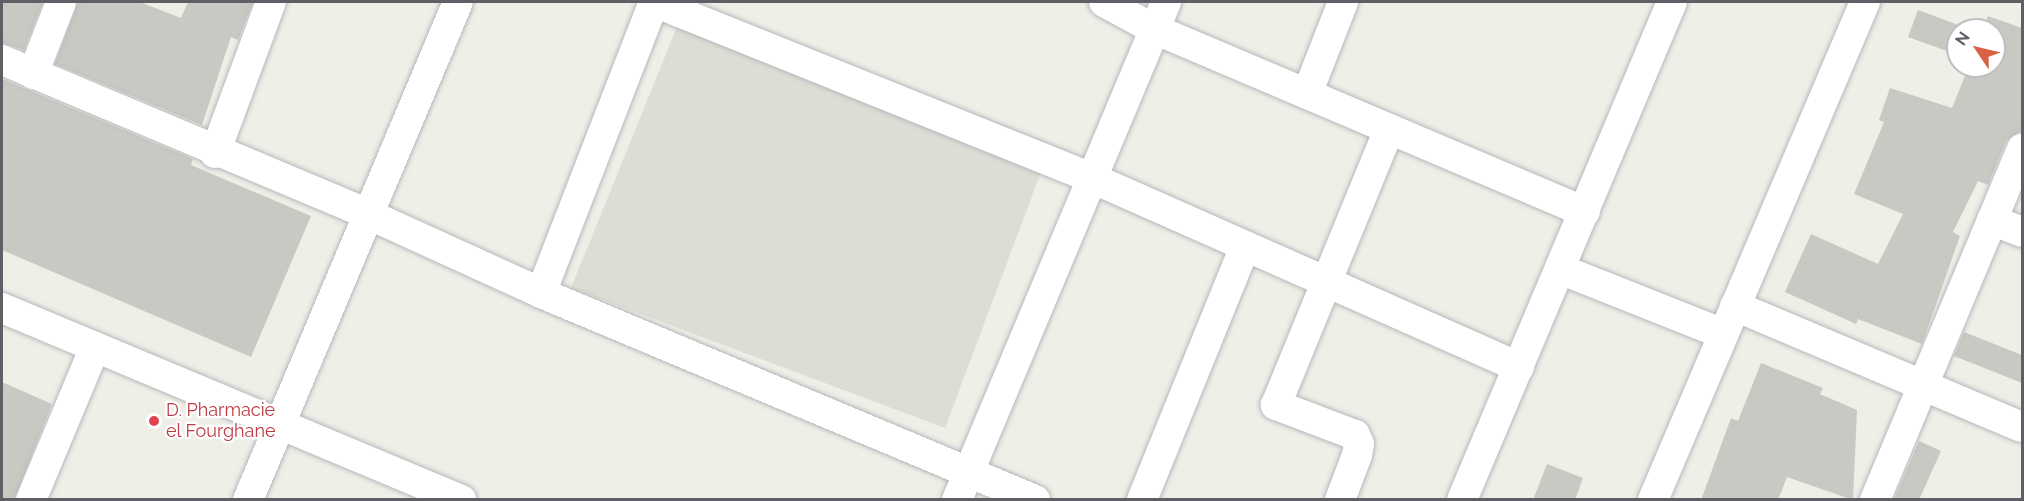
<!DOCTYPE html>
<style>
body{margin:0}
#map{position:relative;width:2024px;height:501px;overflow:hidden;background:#efeee7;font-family:Raleway,sans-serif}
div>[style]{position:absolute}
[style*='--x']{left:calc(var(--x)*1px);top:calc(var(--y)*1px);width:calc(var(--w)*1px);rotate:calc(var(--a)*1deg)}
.education>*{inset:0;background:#deddd5}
.building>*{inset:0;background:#cac8c3}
.roads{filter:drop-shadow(0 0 2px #b6b8bc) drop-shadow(0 0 2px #b6b8bc)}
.minor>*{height:30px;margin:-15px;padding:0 15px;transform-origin:15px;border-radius:15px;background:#fff}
.dots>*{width:16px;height:16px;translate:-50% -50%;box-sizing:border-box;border:3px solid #fff;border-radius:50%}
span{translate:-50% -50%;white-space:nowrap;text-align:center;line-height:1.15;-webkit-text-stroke:4.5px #fff;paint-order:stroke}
.health-label{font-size:18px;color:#be3a42}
.left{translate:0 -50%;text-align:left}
.frame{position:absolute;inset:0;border:3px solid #5e6065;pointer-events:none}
.north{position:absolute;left:1946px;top:18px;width:60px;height:60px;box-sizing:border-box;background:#fff;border:2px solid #bfbfc1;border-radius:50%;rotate:305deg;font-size:16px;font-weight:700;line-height:24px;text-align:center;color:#5e6065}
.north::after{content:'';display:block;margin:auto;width:21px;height:27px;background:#d76244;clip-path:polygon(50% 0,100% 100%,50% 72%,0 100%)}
</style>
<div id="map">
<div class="education">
<i style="clip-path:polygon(679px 22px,1041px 172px,945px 428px,571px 288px)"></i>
</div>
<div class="building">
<i style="clip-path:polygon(2px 2px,43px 2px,24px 50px,2px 43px)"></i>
<i style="clip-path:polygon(78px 2px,140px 2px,181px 18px,188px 2px,253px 2px,238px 40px,231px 37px,202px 125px,55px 64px)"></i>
<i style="clip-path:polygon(1918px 10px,1972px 30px,1958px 30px,1958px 55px,1908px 37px)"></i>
<i style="clip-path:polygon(1988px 16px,2022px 28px,2022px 131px,2006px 141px,1988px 185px,1978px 181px,1953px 232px,1960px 236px,1922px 344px,1858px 319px,1856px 324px,1785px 292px,1811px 234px,1878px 264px,1903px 214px,1854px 194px,1884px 122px,1879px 120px,1890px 88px,1952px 108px,1969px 66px,1994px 66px,1994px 30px,1983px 30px)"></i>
<i style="clip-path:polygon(2px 79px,193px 159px,191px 165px,311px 216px,251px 357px,2px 250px)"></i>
<i style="clip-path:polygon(1964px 332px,2022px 355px,2022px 383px,1954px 356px)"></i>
<i style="clip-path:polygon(1761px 363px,1823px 388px,1820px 394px,1857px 410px,1853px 500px,1787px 477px,1778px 500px,1701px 500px,1731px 418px,1738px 421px)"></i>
<i style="clip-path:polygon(2px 382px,52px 404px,14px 500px,2px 500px)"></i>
<i style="clip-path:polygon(1919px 441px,1941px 451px,1919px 500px,1894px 500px)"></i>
<i style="clip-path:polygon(1547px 464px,1583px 478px,1575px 500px,1533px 500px)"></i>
</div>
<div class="roads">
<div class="minor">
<i style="--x:1104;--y:2;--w:57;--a:28.4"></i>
<i style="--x:1154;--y:29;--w:468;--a:23"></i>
<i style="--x:2;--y:60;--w:397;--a:22.8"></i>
<i style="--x:368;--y:214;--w:190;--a:24.5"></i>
<i style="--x:541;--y:293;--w:536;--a:22.74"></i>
<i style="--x:33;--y:74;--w:77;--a:-68.7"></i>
<i style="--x:1307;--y:94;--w:99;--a:-68.6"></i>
<i style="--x:215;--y:153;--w:161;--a:-69.7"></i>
<i style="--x:1992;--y:220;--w:32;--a:22"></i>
<i style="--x:1560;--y:269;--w:175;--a:21.7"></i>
<i style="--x:541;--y:293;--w:312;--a:-68.8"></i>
<i style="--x:654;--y:2;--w:472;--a:21.9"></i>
<i style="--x:1092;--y:178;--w:467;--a:23.9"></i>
<i style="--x:1735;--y:306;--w:311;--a:22.9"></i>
<i style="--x:2;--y:308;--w:498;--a:22.7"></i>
<i style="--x:31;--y:500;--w:166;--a:-67.3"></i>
<i style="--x:248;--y:500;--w:540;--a:-67.14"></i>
<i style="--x:957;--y:500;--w:540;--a:-67.23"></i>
<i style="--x:1142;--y:500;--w:274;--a:-67.9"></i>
<i style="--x:1340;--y:500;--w:48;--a:-69.3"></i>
<i style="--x:1357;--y:455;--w:11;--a:-80"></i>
<i style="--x:1359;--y:444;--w:10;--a:-114"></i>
<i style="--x:1355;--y:435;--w:85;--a:-159.2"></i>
<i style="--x:1276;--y:405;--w:298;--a:-67.7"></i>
<i style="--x:1462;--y:500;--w:540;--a:-67.14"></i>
<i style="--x:1653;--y:500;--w:541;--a:-66.94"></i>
<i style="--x:1875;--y:500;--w:381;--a:-67.3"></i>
</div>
</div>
<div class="dots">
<i style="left:154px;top:421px;background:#e0444e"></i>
</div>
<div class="health-label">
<span class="left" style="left:166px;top:421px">D. Pharmacie<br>el Fourghane</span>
</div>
<div class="frame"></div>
<div class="north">N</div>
</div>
